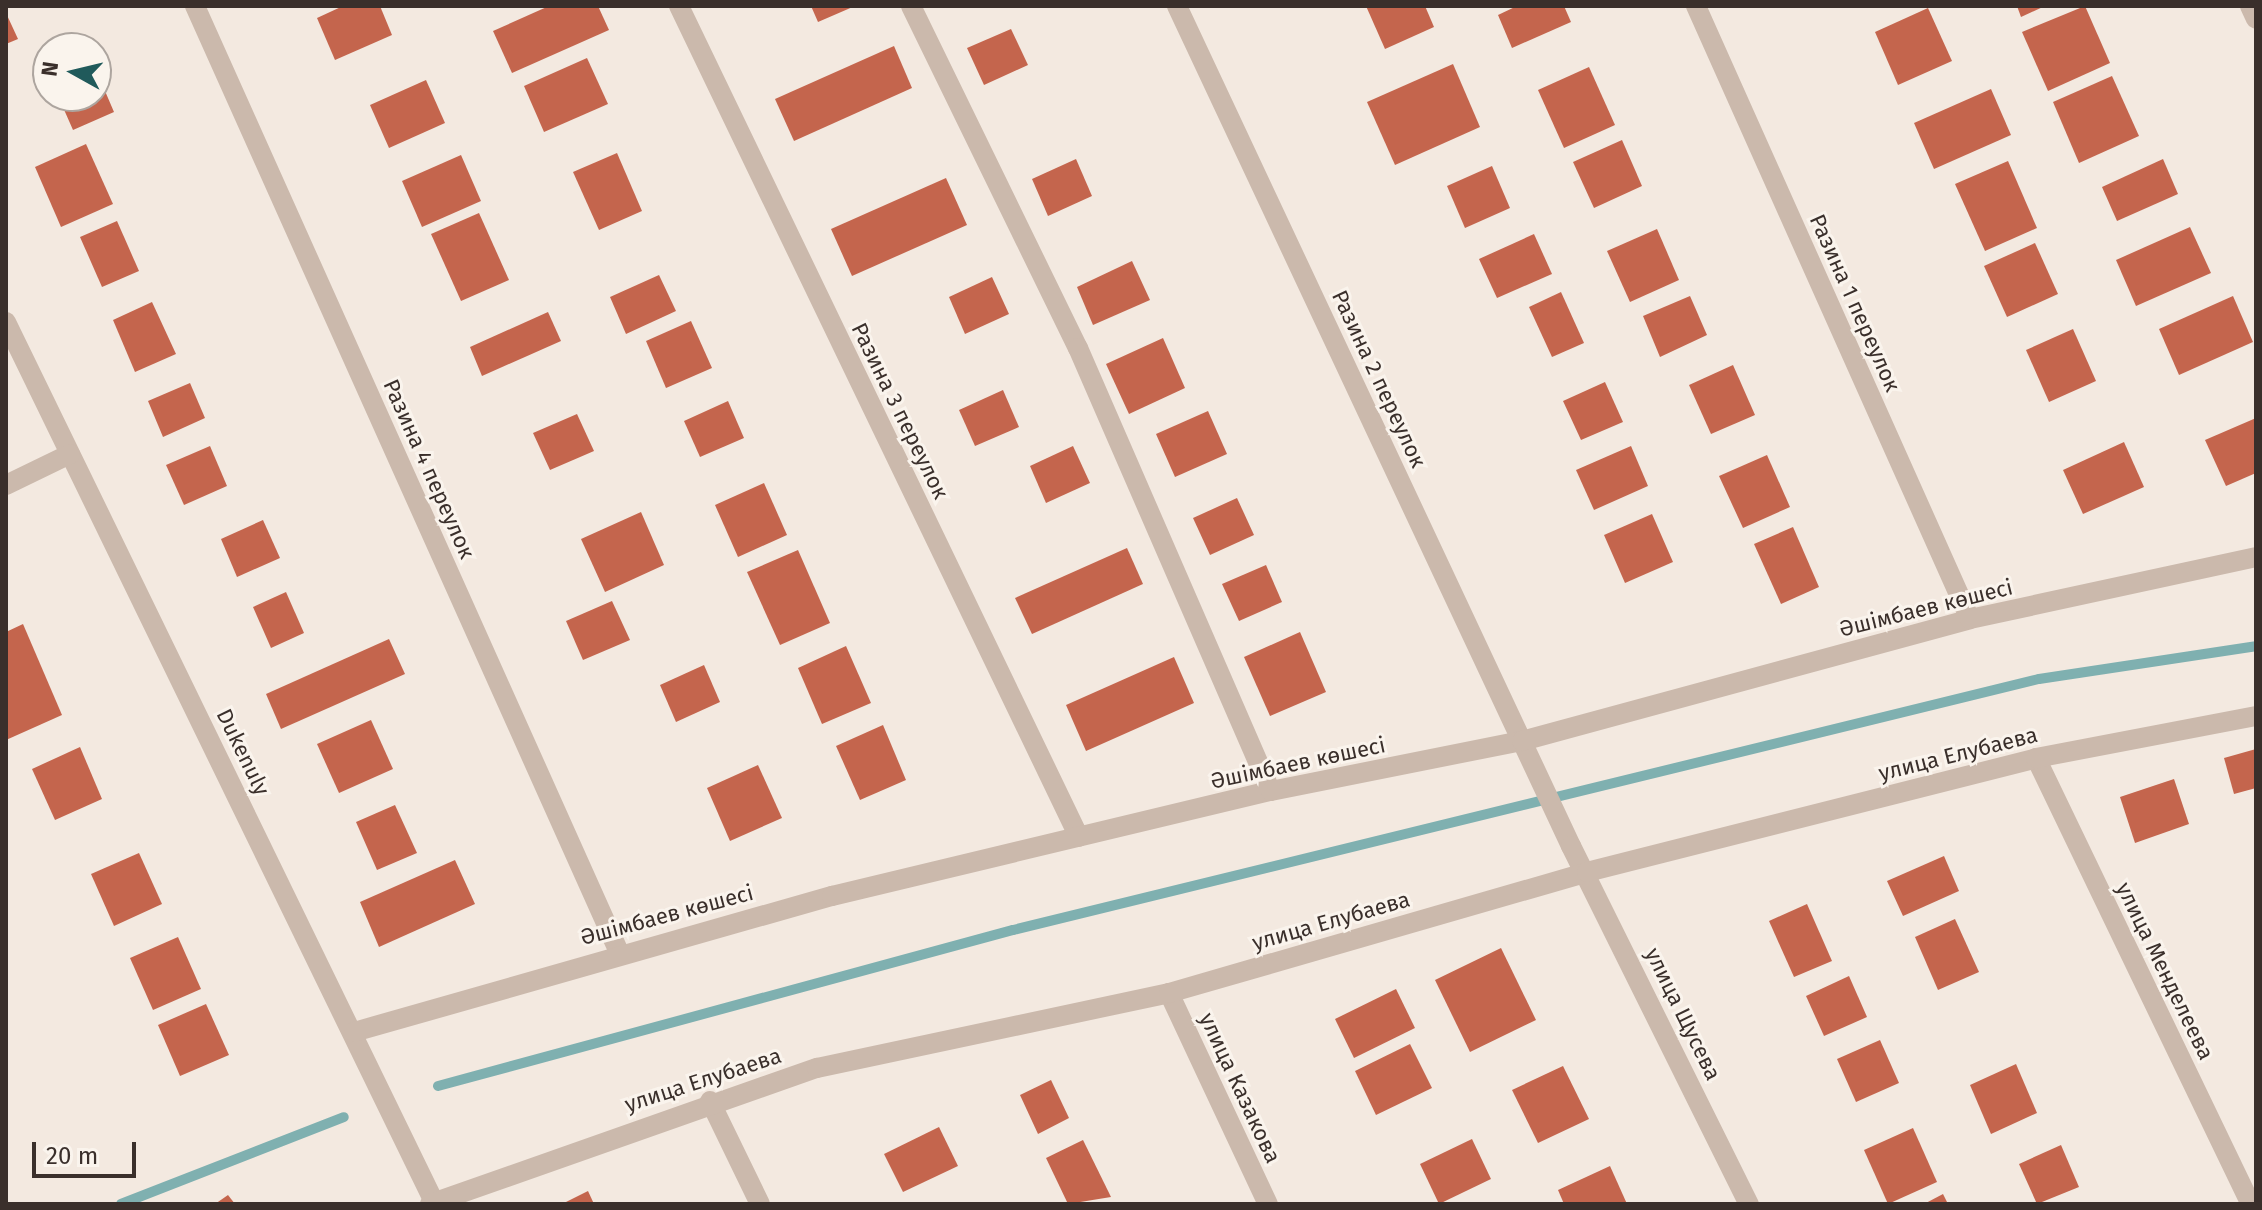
<!DOCTYPE html>
<meta charset="utf-8">
<style>
body{margin:0}
#map{position:relative;width:2262px;height:1210px;overflow:hidden;background:#f3e9e0;font-family:"Fira Sans",sans-serif}
div>[style]{position:absolute}
[style*='--x']{left:calc(var(--x)*1px);top:calc(var(--y)*1px);width:calc(var(--w)*1px);rotate:calc(var(--a)*1deg)}
.stream>*{height:10px;margin:-5px;padding:0 5px;transform-origin:5px;border-radius:5px;background:#7fb0b0}
.building>*{inset:0;background:#c4654d}
.minor>*{height:20px;margin:-10px;padding:0 10px;transform-origin:10px;border-radius:10px;background:#cbb9ac}
span{translate:-50% -50%;white-space:nowrap;text-align:center;line-height:1.15;-webkit-text-stroke:6px #faf4ed;paint-order:stroke}
.street-label{font-size:22px;color:#3a2f2b}
.frame{position:absolute;inset:0;border:8px solid #3a2f2b;pointer-events:none}
.north{position:absolute;left:32px;top:32px;width:80px;height:80px;box-sizing:border-box;background:#faf4ed;border:2px solid #ada59f;border-radius:50%;rotate:278deg;font-size:22px;font-weight:700;line-height:32px;text-align:center;color:#3a2f2b}
.north::after{content:'';display:block;margin:auto;width:28px;height:36px;background:#205a5b;clip-path:polygon(50% 0,100% 100%,50% 72%,0 100%)}
.scale{position:absolute;left:32px;top:1142px;width:104px;height:36px;box-sizing:border-box;border:4px solid #3a2f2b;border-top:0;padding-left:10px;font-size:24px;line-height:28px;white-space:nowrap;color:#3a2f2b;-webkit-text-stroke:6px #faf4ed;paint-order:stroke}
</style>
<div id="map">
<div class="stream">
<i style="--x:438;--y:1086;--w:596;--a:-15.18"></i>
<i style="--x:1013;--y:930;--w:1056;--a:-13.75"></i>
<i style="--x:2039;--y:679;--w:219;--a:-8.6"></i>
<i style="--x:121;--y:1204;--w:239;--a:-21.3"></i>
</div>
<div class="building">
<i style="clip-path:polygon(343px 6px,380px 6px,392px 35px,335px 60px,317px 18px)"></i>
<i style="clip-path:polygon(549px 6px,598px 6px,609px 30px,512px 73px,493px 31px)"></i>
<i style="clip-path:polygon(811px 6px,855px 6px,818px 22px)"></i>
<i style="clip-path:polygon(1366px 6px,1425px 6px,1434px 27px,1385px 49px)"></i>
<i style="clip-path:polygon(1517px 6px,1564px 6px,1571px 22px,1512px 48px,1498px 15px)"></i>
<i style="clip-path:polygon(2017px 6px,2045px 6px,2021px 17px)"></i>
<i style="clip-path:polygon(2085px 6px,2110px 63px,2048px 91px,2022px 32px)"></i>
<i style="clip-path:polygon(1928px 8px,1952px 61px,1898px 85px,1875px 32px)"></i>
<i style="clip-path:polygon(6px 13px,18px 39px,6px 44px)"></i>
<i style="clip-path:polygon(1011px 29px,1028px 65px,984px 85px,967px 48px)"></i>
<i style="clip-path:polygon(894px 46px,912px 88px,794px 141px,775px 99px)"></i>
<i style="clip-path:polygon(587px 58px,608px 104px,544px 132px,524px 86px)"></i>
<i style="clip-path:polygon(1453px 64px,1480px 127px,1395px 165px,1367px 102px)"></i>
<i style="clip-path:polygon(1589px 67px,1615px 125px,1564px 148px,1538px 90px)"></i>
<i style="clip-path:polygon(96px 70px,114px 112px,73px 130px,58px 96px,96px 96px)"></i>
<i style="clip-path:polygon(2112px 76px,2139px 136px,2079px 163px,2053px 102px)"></i>
<i style="clip-path:polygon(426px 80px,445px 123px,389px 148px,370px 105px)"></i>
<i style="clip-path:polygon(1991px 89px,2011px 135px,1934px 169px,1914px 123px)"></i>
<i style="clip-path:polygon(1622px 140px,1642px 186px,1594px 208px,1573px 162px)"></i>
<i style="clip-path:polygon(86px 144px,113px 204px,61px 227px,35px 167px)"></i>
<i style="clip-path:polygon(617px 153px,642px 211px,599px 230px,573px 172px)"></i>
<i style="clip-path:polygon(461px 155px,481px 201px,422px 227px,402px 181px)"></i>
<i style="clip-path:polygon(1076px 159px,1092px 196px,1048px 216px,1032px 179px)"></i>
<i style="clip-path:polygon(2163px 159px,2178px 194px,2117px 221px,2102px 187px)"></i>
<i style="clip-path:polygon(2008px 161px,2037px 228px,1985px 251px,1955px 184px)"></i>
<i style="clip-path:polygon(1492px 166px,1510px 208px,1465px 228px,1447px 186px)"></i>
<i style="clip-path:polygon(946px 178px,967px 225px,852px 276px,831px 229px)"></i>
<i style="clip-path:polygon(479px 213px,509px 280px,461px 301px,431px 234px)"></i>
<i style="clip-path:polygon(117px 221px,139px 271px,102px 287px,80px 237px)"></i>
<i style="clip-path:polygon(2190px 227px,2211px 273px,2136px 306px,2116px 260px)"></i>
<i style="clip-path:polygon(1657px 229px,1679px 280px,1630px 302px,1607px 251px)"></i>
<i style="clip-path:polygon(1534px 234px,1552px 274px,1497px 298px,1479px 259px)"></i>
<i style="clip-path:polygon(2035px 243px,2058px 294px,2007px 317px,1984px 266px)"></i>
<i style="clip-path:polygon(1132px 261px,1150px 300px,1093px 325px,1077px 287px)"></i>
<i style="clip-path:polygon(659px 275px,676px 311px,626px 334px,610px 297px)"></i>
<i style="clip-path:polygon(992px 277px,1009px 314px,965px 334px,949px 297px)"></i>
<i style="clip-path:polygon(1561px 292px,1584px 343px,1552px 357px,1529px 307px)"></i>
<i style="clip-path:polygon(1690px 296px,1707px 335px,1660px 357px,1643px 316px)"></i>
<i style="clip-path:polygon(2233px 296px,2253px 342px,2179px 375px,2159px 329px)"></i>
<i style="clip-path:polygon(152px 302px,176px 354px,135px 372px,113px 320px)"></i>
<i style="clip-path:polygon(548px 312px,561px 341px,482px 376px,470px 347px)"></i>
<i style="clip-path:polygon(691px 321px,712px 368px,666px 388px,646px 341px)"></i>
<i style="clip-path:polygon(2073px 329px,2096px 381px,2049px 402px,2026px 350px)"></i>
<i style="clip-path:polygon(1163px 338px,1185px 388px,1129px 414px,1106px 364px)"></i>
<i style="clip-path:polygon(1733px 365px,1755px 415px,1711px 434px,1689px 385px)"></i>
<i style="clip-path:polygon(1605px 382px,1623px 422px,1581px 440px,1563px 401px)"></i>
<i style="clip-path:polygon(190px 383px,205px 418px,163px 437px,148px 401px)"></i>
<i style="clip-path:polygon(1003px 390px,1019px 427px,975px 446px,959px 410px)"></i>
<i style="clip-path:polygon(728px 401px,744px 438px,700px 457px,684px 421px)"></i>
<i style="clip-path:polygon(1208px 411px,1227px 454px,1175px 477px,1156px 434px)"></i>
<i style="clip-path:polygon(577px 414px,594px 451px,550px 470px,533px 433px)"></i>
<i style="clip-path:polygon(2256px 418px,2256px 473px,2226px 486px,2205px 440px)"></i>
<i style="clip-path:polygon(2124px 442px,2144px 487px,2083px 514px,2063px 470px)"></i>
<i style="clip-path:polygon(210px 446px,227px 486px,184px 505px,166px 465px)"></i>
<i style="clip-path:polygon(1073px 446px,1090px 483px,1046px 503px,1030px 466px)"></i>
<i style="clip-path:polygon(1631px 446px,1648px 486px,1594px 510px,1576px 470px)"></i>
<i style="clip-path:polygon(1767px 455px,1790px 507px,1743px 528px,1719px 476px)"></i>
<i style="clip-path:polygon(764px 483px,787px 535px,738px 557px,715px 505px)"></i>
<i style="clip-path:polygon(1237px 498px,1254px 535px,1210px 555px,1193px 518px)"></i>
<i style="clip-path:polygon(641px 512px,664px 565px,605px 592px,581px 539px)"></i>
<i style="clip-path:polygon(1652px 514px,1673px 562px,1625px 583px,1604px 535px)"></i>
<i style="clip-path:polygon(263px 520px,280px 558px,237px 577px,221px 539px)"></i>
<i style="clip-path:polygon(1793px 527px,1819px 587px,1781px 604px,1754px 544px)"></i>
<i style="clip-path:polygon(1127px 548px,1143px 584px,1032px 634px,1015px 598px)"></i>
<i style="clip-path:polygon(798px 550px,830px 623px,780px 645px,747px 572px)"></i>
<i style="clip-path:polygon(1266px 565px,1282px 602px,1239px 621px,1222px 584px)"></i>
<i style="clip-path:polygon(286px 592px,304px 633px,271px 648px,253px 607px)"></i>
<i style="clip-path:polygon(612px 601px,630px 640px,583px 660px,566px 621px)"></i>
<i style="clip-path:polygon(23px 624px,62px 715px,6px 740px,6px 632px)"></i>
<i style="clip-path:polygon(1300px 632px,1326px 692px,1270px 716px,1244px 657px)"></i>
<i style="clip-path:polygon(389px 639px,405px 674px,281px 729px,266px 694px)"></i>
<i style="clip-path:polygon(846px 646px,871px 703px,822px 724px,798px 668px)"></i>
<i style="clip-path:polygon(1174px 657px,1194px 703px,1086px 751px,1066px 705px)"></i>
<i style="clip-path:polygon(704px 665px,720px 702px,676px 722px,660px 685px)"></i>
<i style="clip-path:polygon(371px 720px,393px 769px,339px 793px,317px 744px)"></i>
<i style="clip-path:polygon(883px 725px,906px 780px,860px 800px,836px 746px)"></i>
<i style="clip-path:polygon(80px 747px,102px 799px,55px 820px,32px 769px)"></i>
<i style="clip-path:polygon(2256px 749px,2256px 788px,2234px 794px,2224px 758px)"></i>
<i style="clip-path:polygon(758px 765px,782px 818px,730px 841px,707px 788px)"></i>
<i style="clip-path:polygon(2174px 779px,2189px 824px,2135px 843px,2120px 797px)"></i>
<i style="clip-path:polygon(395px 805px,417px 853px,377px 870px,356px 822px)"></i>
<i style="clip-path:polygon(139px 853px,162px 904px,114px 926px,91px 874px)"></i>
<i style="clip-path:polygon(1944px 856px,1959px 891px,1903px 916px,1887px 881px)"></i>
<i style="clip-path:polygon(455px 860px,475px 904px,379px 947px,360px 902px)"></i>
<i style="clip-path:polygon(1807px 904px,1832px 961px,1794px 977px,1769px 921px)"></i>
<i style="clip-path:polygon(1955px 919px,1979px 972px,1938px 990px,1915px 937px)"></i>
<i style="clip-path:polygon(178px 937px,201px 989px,153px 1010px,130px 958px)"></i>
<i style="clip-path:polygon(1501px 948px,1536px 1020px,1470px 1052px,1435px 980px)"></i>
<i style="clip-path:polygon(1849px 976px,1867px 1017px,1824px 1036px,1806px 996px)"></i>
<i style="clip-path:polygon(1396px 989px,1415px 1028px,1354px 1058px,1335px 1019px)"></i>
<i style="clip-path:polygon(206px 1004px,229px 1055px,180px 1076px,158px 1025px)"></i>
<i style="clip-path:polygon(1880px 1040px,1899px 1083px,1856px 1102px,1837px 1059px)"></i>
<i style="clip-path:polygon(1410px 1044px,1432px 1088px,1376px 1115px,1355px 1071px)"></i>
<i style="clip-path:polygon(2016px 1064px,2037px 1113px,1991px 1134px,1970px 1085px)"></i>
<i style="clip-path:polygon(1563px 1066px,1589px 1119px,1538px 1143px,1512px 1090px)"></i>
<i style="clip-path:polygon(1051px 1080px,1069px 1118px,1038px 1134px,1020px 1095px)"></i>
<i style="clip-path:polygon(939px 1127px,958px 1166px,903px 1192px,884px 1154px)"></i>
<i style="clip-path:polygon(1913px 1128px,1937px 1182px,1888px 1204px,1864px 1150px)"></i>
<i style="clip-path:polygon(1472px 1139px,1491px 1179px,1439px 1204px,1420px 1164px)"></i>
<i style="clip-path:polygon(1083px 1140px,1111px 1197px,1068px 1204px,1046px 1158px)"></i>
<i style="clip-path:polygon(2061px 1145px,2079px 1187px,2037px 1204px,2019px 1164px)"></i>
<i style="clip-path:polygon(1610px 1166px,1627px 1204px,1564px 1204px,1558px 1190px)"></i>
<i style="clip-path:polygon(588px 1191px,594px 1204px,562px 1204px)"></i>
<i style="clip-path:polygon(1943px 1194px,1948px 1204px,1924px 1204px)"></i>
<i style="clip-path:polygon(228px 1195px,235px 1204px,215px 1204px)"></i>
</div>
<div class="minor">
<i style="--x:195;--y:6;--w:1037;--a:65.86"></i>
<i style="--x:679;--y:6;--w:922;--a:64.3"></i>
<i style="--x:911;--y:6;--w:381;--a:64"></i>
<i style="--x:1078;--y:348;--w:483;--a:66.5"></i>
<i style="--x:1177;--y:6;--w:928;--a:64.87"></i>
<i style="--x:1571;--y:846;--w:400;--a:63.6"></i>
<i style="--x:1696;--y:6;--w:671;--a:65.92"></i>
<i style="--x:2250;--y:6;--w:14;--a:65"></i>
<i style="--x:6;--y:322;--w:981;--a:64.06"></i>
<i style="--x:6;--y:485;--w:71;--a:-25.8"></i>
<i style="--x:2036;--y:758;--w:495;--a:64.3"></i>
<i style="--x:1169;--y:993;--w:233;--a:64.9"></i>
<i style="--x:354;--y:1032;--w:497;--a:-15.9"></i>
<i style="--x:832;--y:896;--w:451;--a:-13.5"></i>
<i style="--x:1271;--y:791;--w:256;--a:-11.3"></i>
<i style="--x:1522;--y:741;--w:464;--a:-15.2"></i>
<i style="--x:1970;--y:619;--w:293;--a:-12.2"></i>
<i style="--x:710;--y:1101;--w:114;--a:64.1"></i>
<i style="--x:430;--y:1204;--w:410;--a:-19.4"></i>
<i style="--x:817;--y:1068;--w:360;--a:-12"></i>
<i style="--x:1169;--y:993;--w:435;--a:-16.1"></i>
<i style="--x:1587;--y:872;--w:463;--a:-14.2"></i>
<i style="--x:2036;--y:758;--w:224;--a:-10.8"></i>
</div>
<div class="street-label">
<span style="left:1855px;top:303px;rotate:66deg">Разина 1 переулок</span>
<span style="left:1379px;top:379px;rotate:65deg">Разина 2 переулок</span>
<span style="left:900px;top:411px;rotate:64deg">Разина 3 переулок</span>
<span style="left:429px;top:469px;rotate:66deg">Разина 4 переулок</span>
<span style="left:1926px;top:608px;rotate:-14deg">Әшімбаев көшесі</span>
<span style="left:243px;top:752px;rotate:64deg">Dukenuly</span>
<span style="left:1958px;top:754px;rotate:-14deg">улица Елубаева</span>
<span style="left:1298px;top:763px;rotate:-12deg">Әшімбаев көшесі</span>
<span style="left:667px;top:915px;rotate:-15deg">Әшімбаев көшесі</span>
<span style="left:1331px;top:921px;rotate:-16deg">улица Елубаева</span>
<span style="left:2165px;top:971px;rotate:64deg">улица Менделеева</span>
<span style="left:1683px;top:1014px;rotate:64deg">улица Щусева</span>
<span style="left:703px;top:1080px;rotate:-18deg">улица Елубаева</span>
<span style="left:1240px;top:1088px;rotate:65deg">улица Казакова</span>
</div>
<div class="frame"></div>
<div class="north">N</div>
<div class="scale">20 m</div>
</div>
